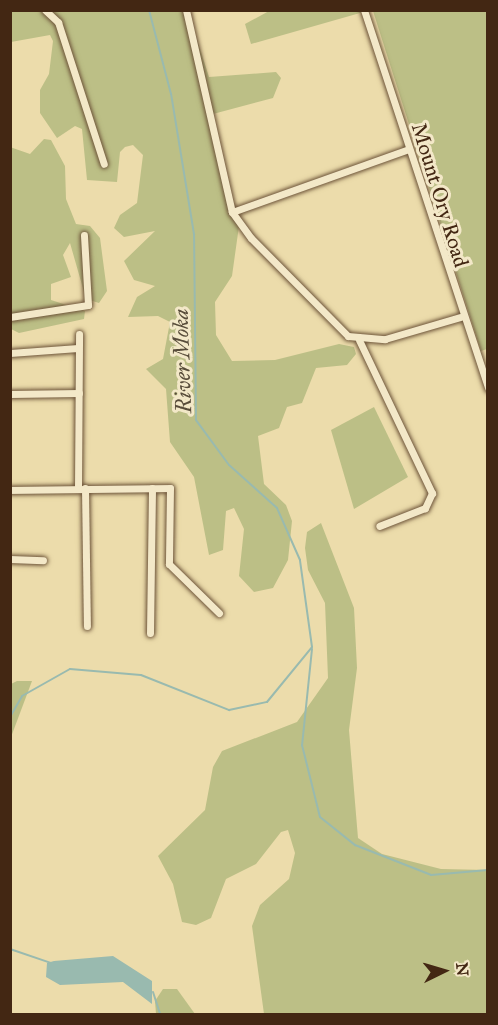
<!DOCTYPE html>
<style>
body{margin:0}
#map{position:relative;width:498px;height:1025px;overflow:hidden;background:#ecdcab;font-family:"IM FELL Great Primer",serif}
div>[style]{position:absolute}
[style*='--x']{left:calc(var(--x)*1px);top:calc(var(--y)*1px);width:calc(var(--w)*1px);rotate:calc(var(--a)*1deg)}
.green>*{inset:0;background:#bcbf86}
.water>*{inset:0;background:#99baaf}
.stream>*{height:2px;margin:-1px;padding:0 1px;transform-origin:1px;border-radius:1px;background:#99baaf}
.roads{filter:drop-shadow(0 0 2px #6d5439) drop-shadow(0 0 2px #6d5439)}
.minor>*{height:7px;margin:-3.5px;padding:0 3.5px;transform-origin:3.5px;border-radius:3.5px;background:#f3e8c8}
span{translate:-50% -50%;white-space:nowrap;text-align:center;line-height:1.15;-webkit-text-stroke:6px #f3e8c8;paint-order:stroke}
.street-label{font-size:21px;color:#432713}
.water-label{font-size:22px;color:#584c3a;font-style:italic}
.frame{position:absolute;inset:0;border:12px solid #432713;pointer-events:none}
.north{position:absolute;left:414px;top:941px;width:60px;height:60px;-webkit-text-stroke:4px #f3e8c8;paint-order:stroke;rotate:85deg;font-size:16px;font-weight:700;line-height:24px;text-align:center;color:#432713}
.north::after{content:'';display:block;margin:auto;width:21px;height:27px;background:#432713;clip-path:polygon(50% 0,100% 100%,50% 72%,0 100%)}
</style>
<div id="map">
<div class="green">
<i style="clip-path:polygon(11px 11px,188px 11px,209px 77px,276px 72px,281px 78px,273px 98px,213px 114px,239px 226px,232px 276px,215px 302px,216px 335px,232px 361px,275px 360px,339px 344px,354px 347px,356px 354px,347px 365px,316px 368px,302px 403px,287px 407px,279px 428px,258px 436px,264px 484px,286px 505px,292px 521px,288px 560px,273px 588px,254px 592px,239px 576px,244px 529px,234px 508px,226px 511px,223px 550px,209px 555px,194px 477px,170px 442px,166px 389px,146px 369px,163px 359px,170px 322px,158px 316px,128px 317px,137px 297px,155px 286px,134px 280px,124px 261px,155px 231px,124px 237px,114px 228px,120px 215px,137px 203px,143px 155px,133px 145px,125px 147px,120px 152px,117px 182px,87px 180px,82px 129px,75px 126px,57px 138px,40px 113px,40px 90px,49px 74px,53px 41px,50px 35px,11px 42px)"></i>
<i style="clip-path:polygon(269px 11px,367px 11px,251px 44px,245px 24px)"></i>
<i style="clip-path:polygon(373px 11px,487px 11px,487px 349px,481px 351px)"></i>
<i style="clip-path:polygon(44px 139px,51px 140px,65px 166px,66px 199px,76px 224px,90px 226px,100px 238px,107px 291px,99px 303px,86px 299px,70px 243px,63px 255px,71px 277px,51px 284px,51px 300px,85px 311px,84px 319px,19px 333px,11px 329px,10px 147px,30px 154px)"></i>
<i style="clip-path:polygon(374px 407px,408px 477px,354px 509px,331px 430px)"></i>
<i style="clip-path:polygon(321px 523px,354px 608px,357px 668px,349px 730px,358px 838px,382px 854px,441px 869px,487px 870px,487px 1014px,264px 1014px,252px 926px,260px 905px,289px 879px,295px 853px,288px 830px,281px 832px,256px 864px,226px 879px,211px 918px,196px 925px,182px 922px,173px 884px,158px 856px,205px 810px,213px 767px,222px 751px,297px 722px,328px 678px,325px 603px,308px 570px,305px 548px,307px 532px)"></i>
<i style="clip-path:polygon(17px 681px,32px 681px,11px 737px,11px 684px)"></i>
<i style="clip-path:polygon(163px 989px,177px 989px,195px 1014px,156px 1014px,155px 1001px)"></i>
</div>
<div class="water">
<i style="clip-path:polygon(113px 956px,152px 981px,152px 1004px,123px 982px,60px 985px,46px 977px,47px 963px,54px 961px)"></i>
</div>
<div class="stream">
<i style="--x:312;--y:649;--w:97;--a:95.9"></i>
<i style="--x:302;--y:745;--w:74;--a:76"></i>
<i style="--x:320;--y:817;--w:45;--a:38.7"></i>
<i style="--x:355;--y:845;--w:82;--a:21.5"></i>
<i style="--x:431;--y:875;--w:57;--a:-5"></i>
<i style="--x:10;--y:717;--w:24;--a:-60"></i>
<i style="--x:22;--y:696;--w:55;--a:-29.4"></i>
<i style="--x:70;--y:669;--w:71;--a:4.8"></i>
<i style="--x:141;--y:675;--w:95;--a:21.7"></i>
<i style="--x:229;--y:710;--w:39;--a:-12"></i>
<i style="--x:267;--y:702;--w:71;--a:-50.7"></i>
<i style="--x:312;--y:647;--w:88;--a:-97.9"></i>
<i style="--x:300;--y:560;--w:57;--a:-113.9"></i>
<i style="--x:277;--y:508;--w:64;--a:-138.1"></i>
<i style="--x:229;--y:465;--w:56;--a:-126.3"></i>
<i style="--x:196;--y:420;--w:186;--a:-90.6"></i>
<i style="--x:194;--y:234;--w:142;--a:-99.3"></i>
<i style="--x:171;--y:94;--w:87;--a:-104.7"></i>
<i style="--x:10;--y:949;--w:43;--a:18.9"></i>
<i style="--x:153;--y:992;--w:23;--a:72"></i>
</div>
<div class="roads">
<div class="minor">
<i style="--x:45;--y:10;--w:18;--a:43"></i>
<i style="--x:58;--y:22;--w:149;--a:72.1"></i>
<i style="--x:186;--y:10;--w:207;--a:77.2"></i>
<i style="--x:232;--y:212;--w:32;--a:54"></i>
<i style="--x:251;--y:238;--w:138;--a:45.3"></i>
<i style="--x:348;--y:336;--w:37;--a:5"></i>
<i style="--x:385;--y:339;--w:78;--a:-16.3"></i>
<i style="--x:364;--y:10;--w:398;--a:71.8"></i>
<i style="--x:232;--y:212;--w:185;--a:-19.6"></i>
<i style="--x:10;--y:317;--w:79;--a:-8.7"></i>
<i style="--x:88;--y:305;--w:70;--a:-93.3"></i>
<i style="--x:359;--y:340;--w:170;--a:64.5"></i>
<i style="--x:432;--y:493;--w:17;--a:115"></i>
<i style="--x:425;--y:508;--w:49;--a:158.6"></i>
<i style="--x:10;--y:353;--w:68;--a:-4.2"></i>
<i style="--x:10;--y:394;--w:69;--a:-0.8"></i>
<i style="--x:78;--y:488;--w:154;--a:-89.6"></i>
<i style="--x:85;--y:488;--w:138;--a:89.2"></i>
<i style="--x:10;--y:490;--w:160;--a:-0.7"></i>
<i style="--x:170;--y:488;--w:76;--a:90.8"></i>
<i style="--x:169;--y:564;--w:70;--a:44.4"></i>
<i style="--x:10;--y:559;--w:33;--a:2"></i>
<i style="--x:150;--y:633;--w:145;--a:-89.2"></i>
</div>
</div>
<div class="street-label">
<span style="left:440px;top:195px;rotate:73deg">Mount Ory Road</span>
</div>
<div class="water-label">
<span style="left:182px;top:361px;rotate:-92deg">River Moka</span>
</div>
<div class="frame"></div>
<div class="north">N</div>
</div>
